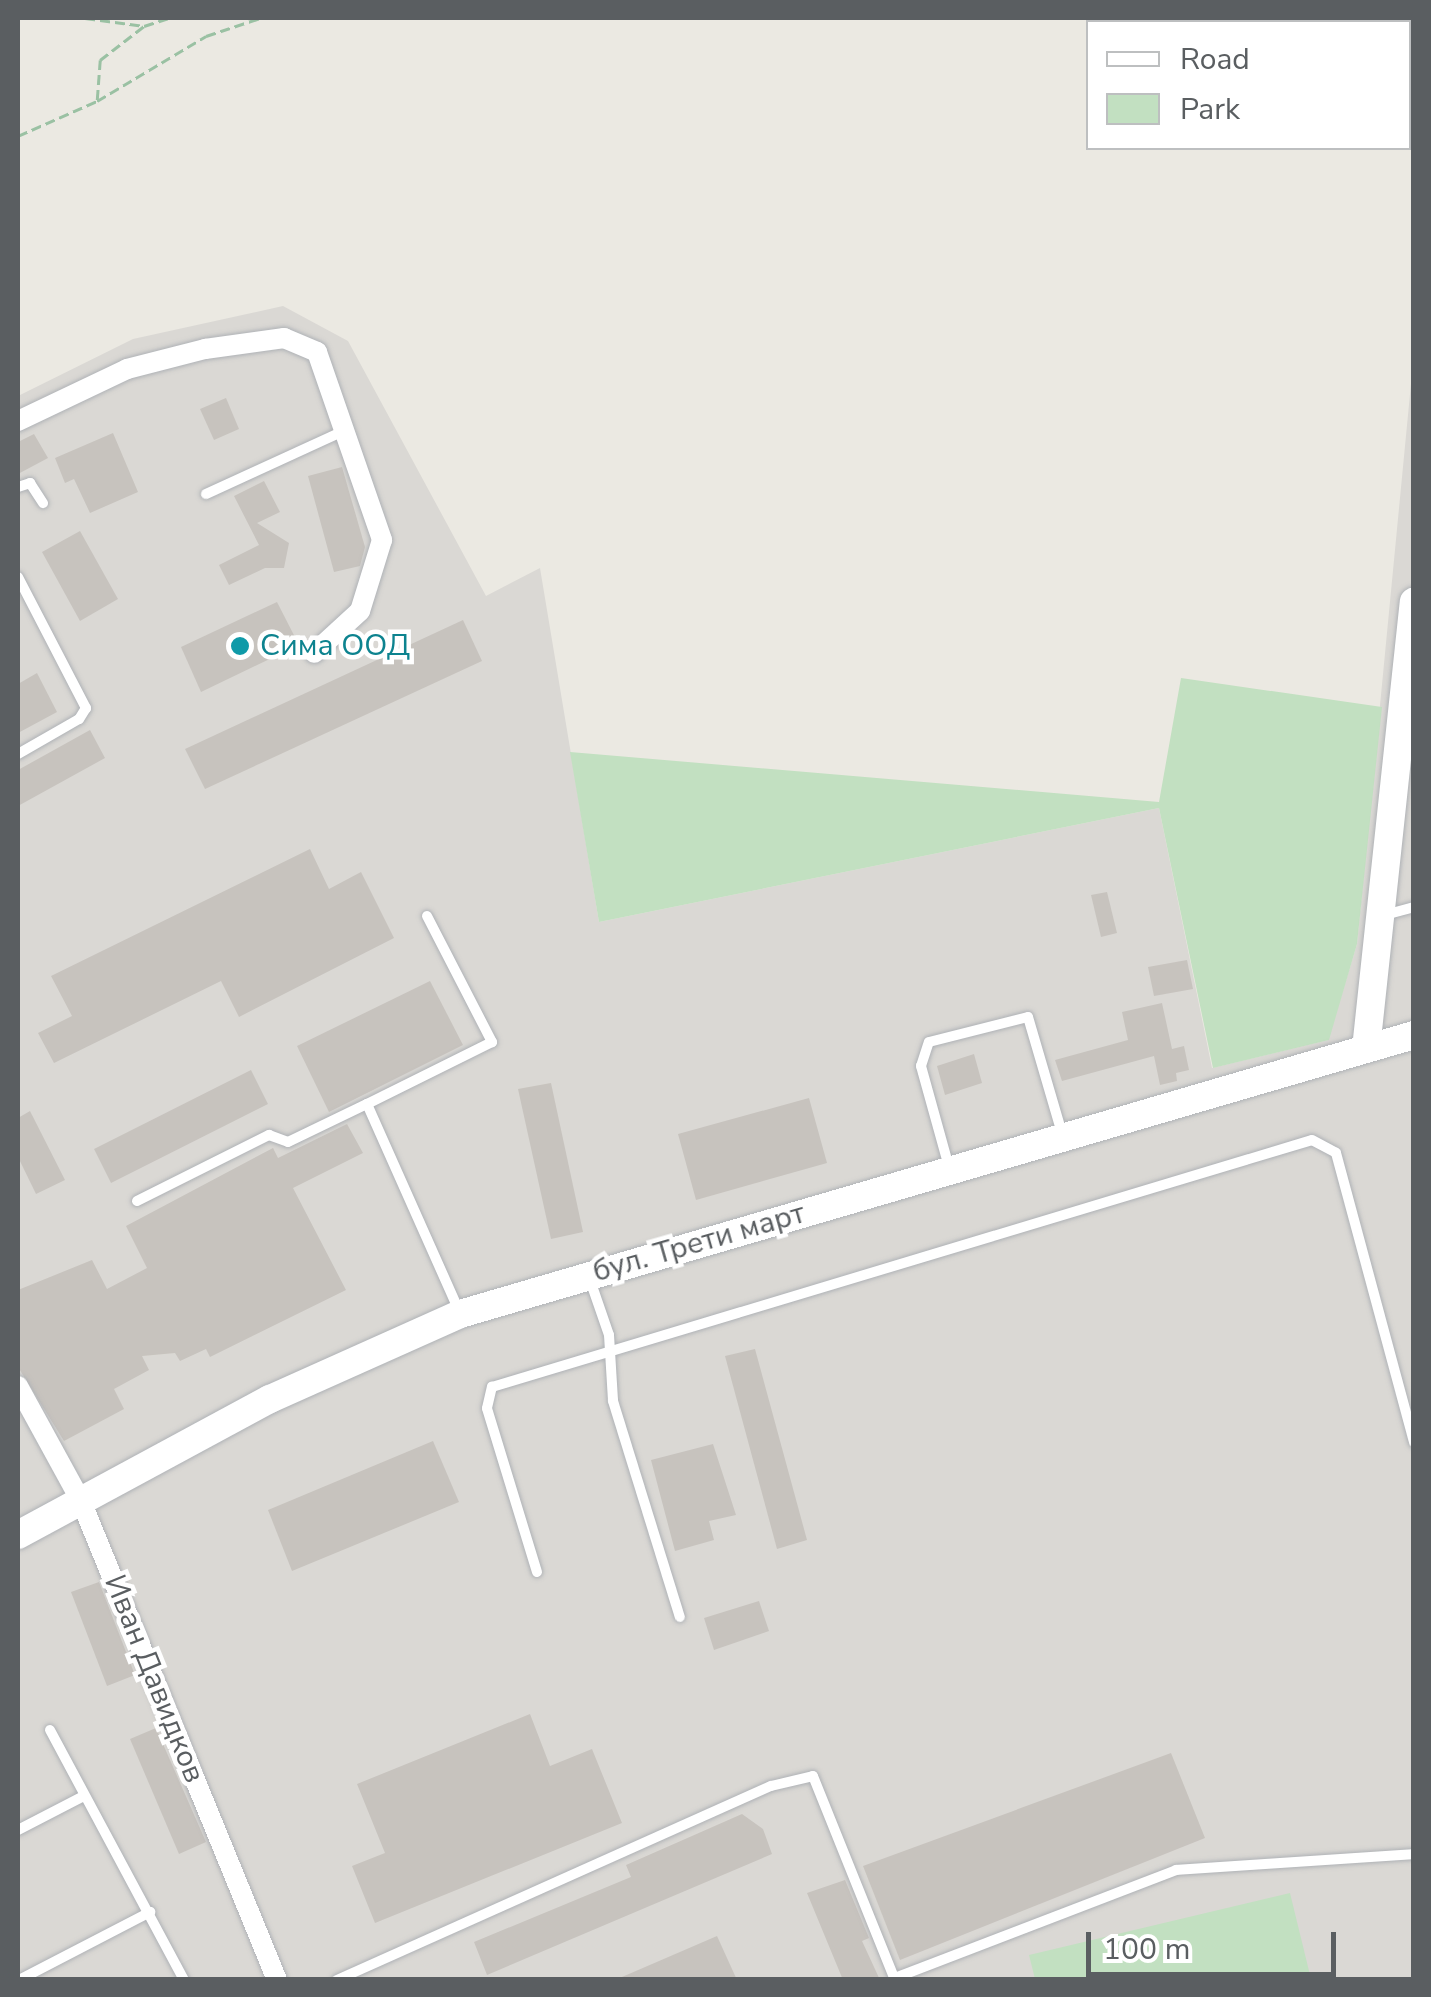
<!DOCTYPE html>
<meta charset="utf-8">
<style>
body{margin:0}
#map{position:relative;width:1431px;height:1997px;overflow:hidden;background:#ebe9e2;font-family:"Nunito Sans",sans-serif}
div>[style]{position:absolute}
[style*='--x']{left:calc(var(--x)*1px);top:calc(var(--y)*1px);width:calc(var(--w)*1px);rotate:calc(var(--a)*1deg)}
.industrial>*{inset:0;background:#dad8d4}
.green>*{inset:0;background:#c2e0c1}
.building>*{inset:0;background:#c7c3be}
.path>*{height:2.5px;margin-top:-1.25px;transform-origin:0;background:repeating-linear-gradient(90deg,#9ac1a3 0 10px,transparent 0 15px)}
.roads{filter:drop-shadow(0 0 2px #afb2b6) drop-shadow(0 0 2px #afb2b6)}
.lane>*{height:10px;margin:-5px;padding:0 5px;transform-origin:5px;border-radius:5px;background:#fff}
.street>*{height:20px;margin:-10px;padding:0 10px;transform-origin:10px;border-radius:10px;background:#fff}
.secondary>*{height:28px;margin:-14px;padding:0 14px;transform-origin:14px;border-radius:14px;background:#fff}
.dots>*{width:28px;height:28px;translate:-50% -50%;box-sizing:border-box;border:5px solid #fff;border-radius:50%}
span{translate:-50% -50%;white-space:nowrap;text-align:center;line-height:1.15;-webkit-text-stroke:9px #fff;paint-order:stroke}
.culture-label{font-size:30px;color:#0d838f}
.left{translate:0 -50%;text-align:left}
.street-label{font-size:30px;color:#5a5e61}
.frame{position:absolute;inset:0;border:20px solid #5a5e61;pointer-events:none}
.legend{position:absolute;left:1086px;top:20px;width:325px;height:130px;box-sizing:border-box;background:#fff;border:2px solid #bdbfc0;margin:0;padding:12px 18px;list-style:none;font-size:30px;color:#5a5e61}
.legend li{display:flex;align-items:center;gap:20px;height:50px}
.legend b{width:50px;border:2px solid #bdbfc0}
.scale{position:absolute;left:1086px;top:1932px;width:250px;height:45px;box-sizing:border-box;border:5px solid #5a5e61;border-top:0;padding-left:12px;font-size:30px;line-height:35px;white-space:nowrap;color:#5a5e61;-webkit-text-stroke:8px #fff;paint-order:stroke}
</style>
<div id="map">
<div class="industrial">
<i style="clip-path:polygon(283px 306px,348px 341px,486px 596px,540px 568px,599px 922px,1159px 808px,1212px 1068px,1328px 1040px,1357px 944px,1413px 363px,1413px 1979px,18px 1979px,18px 396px,133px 339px)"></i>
</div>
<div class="green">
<i style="clip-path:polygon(1181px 678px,1382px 707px,1357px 944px,1329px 1040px,1213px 1068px,1159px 808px,599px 922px,570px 752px,1159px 802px)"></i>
<i style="clip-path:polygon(1290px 1893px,1311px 1979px,1035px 1979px,1029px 1955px)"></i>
</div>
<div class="building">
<i style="clip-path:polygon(226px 398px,239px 429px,214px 440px,200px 409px)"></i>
<i style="clip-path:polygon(113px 433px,138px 492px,90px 513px,74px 479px,65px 483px,55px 458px)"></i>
<i style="clip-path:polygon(34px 434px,48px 458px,18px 474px,18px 442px)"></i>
<i style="clip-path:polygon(342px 467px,365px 547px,360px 566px,334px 572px,308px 476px)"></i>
<i style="clip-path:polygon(264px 481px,280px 512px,257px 523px,289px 543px,284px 568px,265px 568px,229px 585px,219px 565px,259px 545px,234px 496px)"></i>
<i style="clip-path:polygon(80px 531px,118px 599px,80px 621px,42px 552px)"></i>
<i style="clip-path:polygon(277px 602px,299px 645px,201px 692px,181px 647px)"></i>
<i style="clip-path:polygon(463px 620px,482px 661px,205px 789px,185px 749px)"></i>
<i style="clip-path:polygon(37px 673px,57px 712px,18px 733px,18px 684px)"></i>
<i style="clip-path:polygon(90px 730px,105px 758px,18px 806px,18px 770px)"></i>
<i style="clip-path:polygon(310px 849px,329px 889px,361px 872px,394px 938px,239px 1017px,221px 981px,54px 1063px,38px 1033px,72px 1016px,51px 976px)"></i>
<i style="clip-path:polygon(1107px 892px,1117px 933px,1101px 937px,1091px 895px)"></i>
<i style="clip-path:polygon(1187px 960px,1193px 989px,1154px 996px,1148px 967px)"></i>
<i style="clip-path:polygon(430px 981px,463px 1045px,329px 1112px,297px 1046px)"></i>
<i style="clip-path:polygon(1162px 1003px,1172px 1049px,1184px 1046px,1189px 1070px,1176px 1073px,1177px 1081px,1160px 1085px,1154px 1056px,1062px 1081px,1055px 1060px,1128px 1040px,1122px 1012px)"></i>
<i style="clip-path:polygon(974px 1054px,982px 1083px,945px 1095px,937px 1066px)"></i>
<i style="clip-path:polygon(251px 1070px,268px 1104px,111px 1183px,94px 1149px)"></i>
<i style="clip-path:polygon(551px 1083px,583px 1232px,551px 1239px,518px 1089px)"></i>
<i style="clip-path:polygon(809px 1098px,827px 1163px,696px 1200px,678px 1134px)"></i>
<i style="clip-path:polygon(30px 1111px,65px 1180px,36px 1194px,18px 1157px,18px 1118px)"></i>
<i style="clip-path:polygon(347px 1124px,363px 1153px,293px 1188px,346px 1290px,210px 1357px,206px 1349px,180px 1361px,175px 1353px,142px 1356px,149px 1370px,114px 1389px,124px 1409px,64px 1441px,18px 1367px,18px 1290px,92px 1260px,107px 1289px,147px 1268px,126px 1226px,273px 1148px,278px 1158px)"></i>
<i style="clip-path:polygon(755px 1349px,807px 1540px,777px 1549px,725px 1356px)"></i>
<i style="clip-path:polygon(433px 1441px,459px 1502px,292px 1571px,268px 1510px)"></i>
<i style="clip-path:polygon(713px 1444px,736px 1515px,709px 1521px,714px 1540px,675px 1551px,651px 1460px)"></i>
<i style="clip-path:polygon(99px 1582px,135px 1675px,107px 1686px,71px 1592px)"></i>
<i style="clip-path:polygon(759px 1601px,769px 1631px,714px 1650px,704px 1618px)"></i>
<i style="clip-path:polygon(530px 1714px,550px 1766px,592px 1749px,622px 1823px,375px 1923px,352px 1866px,385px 1853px,357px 1784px)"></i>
<i style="clip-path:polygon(156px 1728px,206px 1842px,179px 1854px,130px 1739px)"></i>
<i style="clip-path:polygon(1171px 1753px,1205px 1838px,900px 1960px,863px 1866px)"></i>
<i style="clip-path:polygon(742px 1814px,763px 1829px,772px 1854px,487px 1975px,474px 1942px,631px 1877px,626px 1865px)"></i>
<i style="clip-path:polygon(845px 1880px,869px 1938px,862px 1941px,880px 1980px,843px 1980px,807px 1893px)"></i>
<i style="clip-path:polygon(717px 1936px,737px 1980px,615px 1980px)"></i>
</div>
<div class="path">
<i style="--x:85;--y:18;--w:60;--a:7.7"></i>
<i style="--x:144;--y:26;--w:26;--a:-18"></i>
<i style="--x:97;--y:100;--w:40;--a:-85.7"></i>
<i style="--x:100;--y:60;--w:56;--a:-37.7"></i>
<i style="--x:18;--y:136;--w:86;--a:-23.9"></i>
<i style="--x:97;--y:101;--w:127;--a:-30.8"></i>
<i style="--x:206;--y:36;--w:57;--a:-18.4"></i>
</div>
<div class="roads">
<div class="lane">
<i style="--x:18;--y:487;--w:13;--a:-18"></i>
<i style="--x:30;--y:483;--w:24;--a:57"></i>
<i style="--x:206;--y:494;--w:154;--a:-24.6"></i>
<i style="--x:18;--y:577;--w:148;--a:62.6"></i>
<i style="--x:86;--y:708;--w:13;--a:122"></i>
<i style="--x:79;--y:719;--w:70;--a:150.2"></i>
<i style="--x:427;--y:916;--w:142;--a:62.7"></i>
<i style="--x:492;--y:1042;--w:140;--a:153.6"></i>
<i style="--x:367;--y:1104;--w:229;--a:66"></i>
<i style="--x:1381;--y:916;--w:34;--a:-15"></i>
<i style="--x:949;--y:1167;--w:105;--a:-105.5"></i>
<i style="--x:921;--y:1066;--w:25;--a:-72"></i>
<i style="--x:929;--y:1042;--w:102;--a:-14.2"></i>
<i style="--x:1028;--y:1017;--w:125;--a:73.7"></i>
<i style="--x:137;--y:1201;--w:148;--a:-26.6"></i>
<i style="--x:269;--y:1135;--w:20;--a:20"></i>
<i style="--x:288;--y:1142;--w:88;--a:-25.7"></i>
<i style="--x:590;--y:1280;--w:58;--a:70.9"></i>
<i style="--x:609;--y:1335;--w:66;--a:86.5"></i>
<i style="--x:613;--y:1401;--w:226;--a:72.8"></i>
<i style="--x:537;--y:1572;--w:171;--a:-107"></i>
<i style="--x:487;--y:1408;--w:22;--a:-77"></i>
<i style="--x:492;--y:1387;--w:856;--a:-16.76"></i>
<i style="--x:1312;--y:1140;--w:27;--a:28"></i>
<i style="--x:1336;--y:1153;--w:300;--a:74.9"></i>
<i style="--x:50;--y:1730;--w:284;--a:61.8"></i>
<i style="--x:18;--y:1830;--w:74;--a:-27.3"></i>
<i style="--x:895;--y:1978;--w:301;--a:-21"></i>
<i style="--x:1176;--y:1870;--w:239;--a:-3.8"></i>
<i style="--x:19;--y:1980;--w:148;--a:-27.4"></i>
<i style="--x:337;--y:1980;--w:475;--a:-24.1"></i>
<i style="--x:771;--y:1786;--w:43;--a:-13.4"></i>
<i style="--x:813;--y:1776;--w:220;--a:68.1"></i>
</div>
<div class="street">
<i style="--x:18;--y:421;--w:121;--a:-25.5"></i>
<i style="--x:127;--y:369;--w:81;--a:-14.4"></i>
<i style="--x:205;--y:349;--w:80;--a:-7.9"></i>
<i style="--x:284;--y:338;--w:36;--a:23"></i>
<i style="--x:317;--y:352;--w:199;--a:70.9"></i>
<i style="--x:382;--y:540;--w:74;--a:107.2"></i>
<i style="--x:360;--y:611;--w:62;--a:137.6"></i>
<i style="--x:18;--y:1386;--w:131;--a:61.3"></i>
<i style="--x:81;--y:1501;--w:518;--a:67.75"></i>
</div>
<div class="secondary">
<i style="--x:1366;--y:1049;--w:450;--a:-83.9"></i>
<i style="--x:18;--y:1535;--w:286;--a:-28.4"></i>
<i style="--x:270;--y:1399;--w:208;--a:-24.1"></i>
<i style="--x:460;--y:1314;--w:994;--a:-16.3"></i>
</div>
</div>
<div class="dots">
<i style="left:240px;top:646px;background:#0f9aa8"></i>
</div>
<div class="culture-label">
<span class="left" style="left:260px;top:646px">Сима ООД</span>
</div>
<div class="street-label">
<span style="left:699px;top:1243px;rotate:-16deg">бул. Трети март</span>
<span style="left:154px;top:1679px;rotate:68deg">Иван Давидков</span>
</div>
<div class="frame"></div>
<ul class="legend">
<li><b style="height:12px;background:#fff"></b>Road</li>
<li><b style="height:28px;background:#c2e0c1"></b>Park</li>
</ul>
<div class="scale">100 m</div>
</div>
